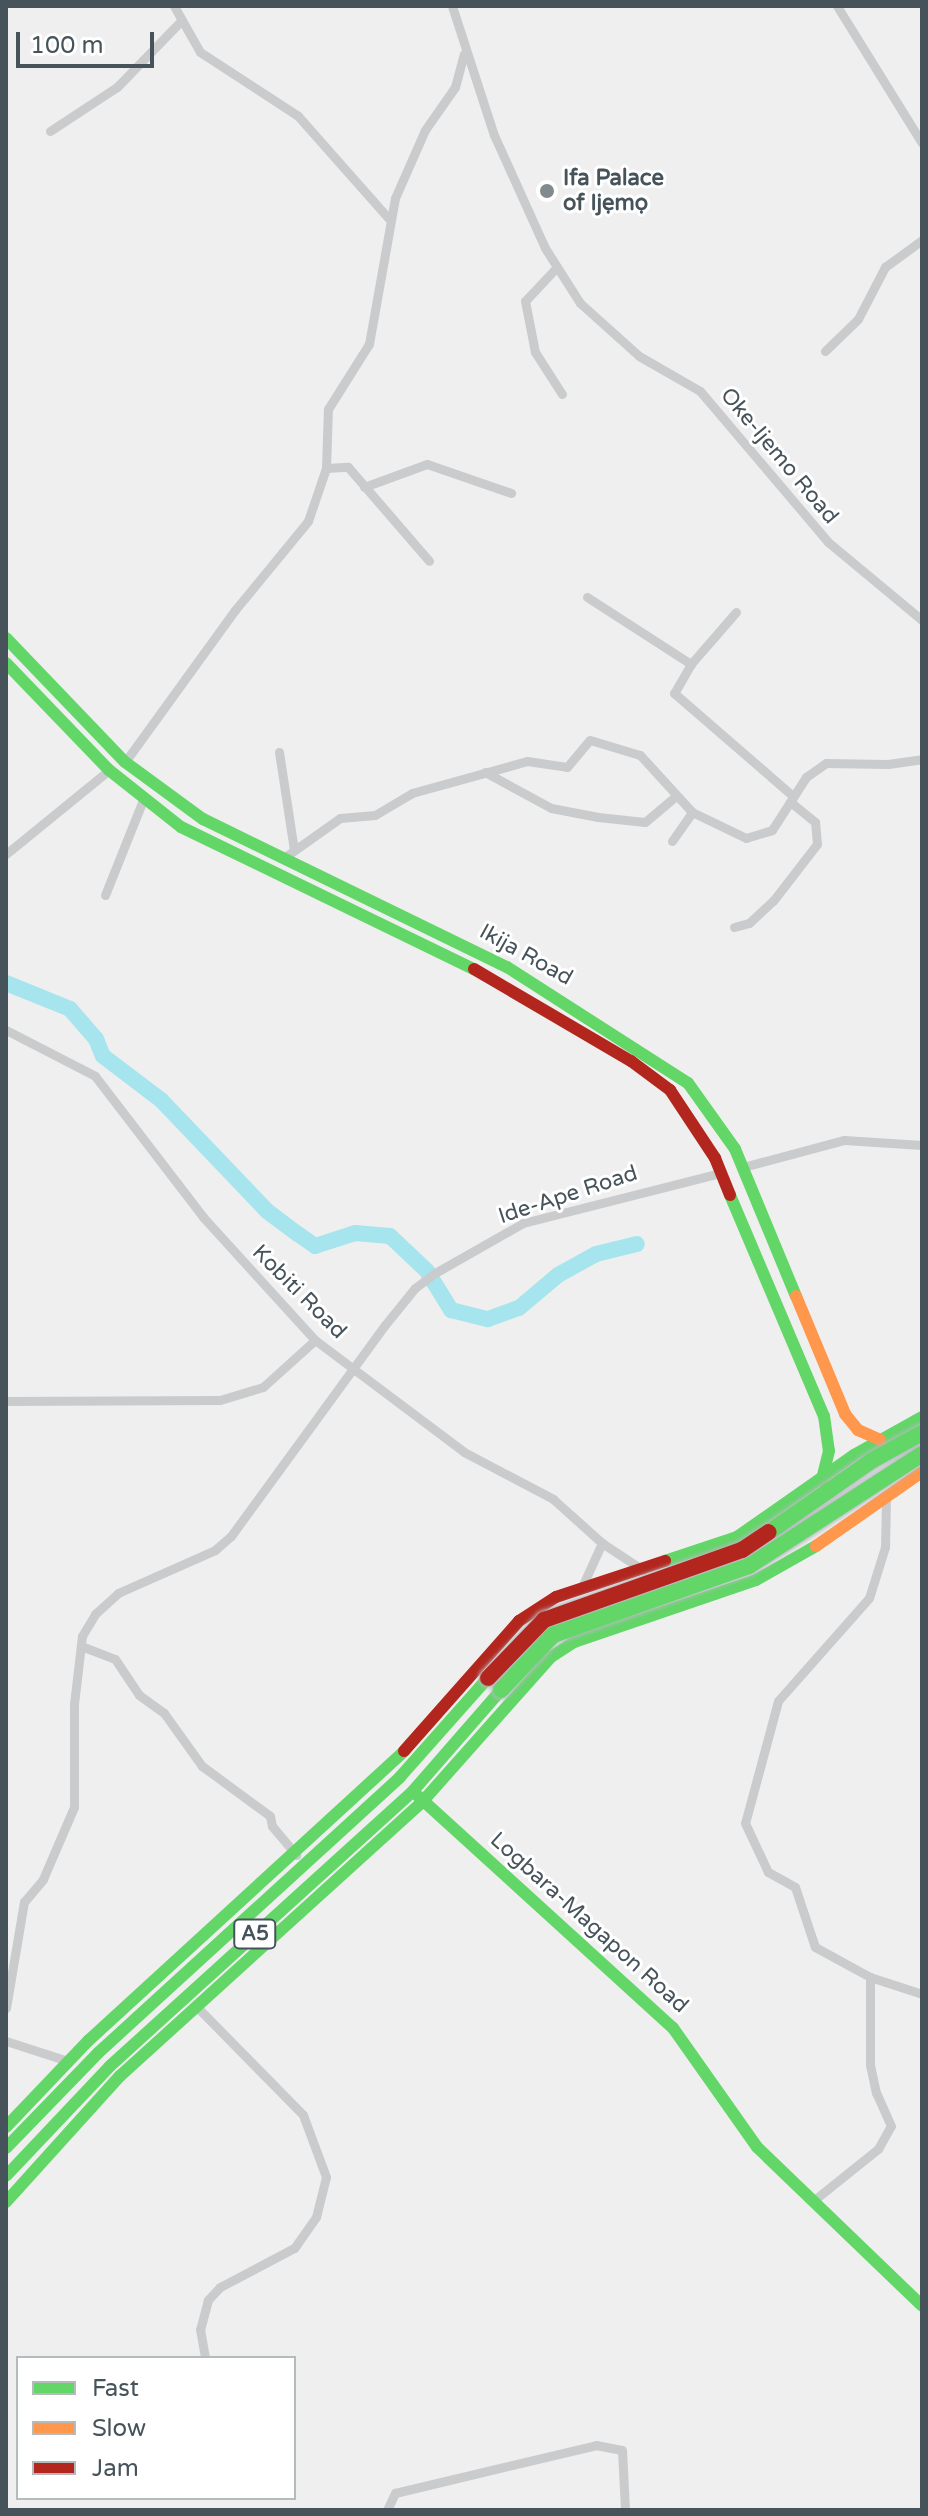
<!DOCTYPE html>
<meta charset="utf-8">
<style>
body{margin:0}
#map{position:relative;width:928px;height:2516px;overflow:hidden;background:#efefef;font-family:"Varela Round",sans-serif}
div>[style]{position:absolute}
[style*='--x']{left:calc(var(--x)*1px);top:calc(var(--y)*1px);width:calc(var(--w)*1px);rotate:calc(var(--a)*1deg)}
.river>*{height:16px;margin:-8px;padding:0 8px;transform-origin:8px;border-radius:8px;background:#a6e5ee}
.street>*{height:9px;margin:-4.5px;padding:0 4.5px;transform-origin:4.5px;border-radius:4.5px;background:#c9cbcd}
.fast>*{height:12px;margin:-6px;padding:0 6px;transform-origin:6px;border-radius:6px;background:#63d668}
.slow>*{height:12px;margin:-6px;padding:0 6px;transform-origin:6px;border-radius:6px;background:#ff974d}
.jam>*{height:12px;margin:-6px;padding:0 6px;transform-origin:6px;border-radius:6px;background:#b3261e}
.bridges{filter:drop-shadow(0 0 2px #b4babe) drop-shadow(0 0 2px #b4babe)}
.fast-bridge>*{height:16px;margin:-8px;padding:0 8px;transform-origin:8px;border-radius:8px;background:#63d668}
.jam-bridge>*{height:16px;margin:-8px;padding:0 8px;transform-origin:8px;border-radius:8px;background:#b3261e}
.dots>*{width:22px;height:22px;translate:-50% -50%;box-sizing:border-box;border:4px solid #fff;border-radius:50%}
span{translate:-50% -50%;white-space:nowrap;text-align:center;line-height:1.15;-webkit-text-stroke:6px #fff;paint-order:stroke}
.shield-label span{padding:2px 6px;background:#fff;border:2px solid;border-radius:6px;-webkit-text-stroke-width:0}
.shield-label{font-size:20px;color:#46535b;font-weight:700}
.poi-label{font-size:22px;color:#46535b;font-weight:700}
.left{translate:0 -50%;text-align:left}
.street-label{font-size:22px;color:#46535b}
.frame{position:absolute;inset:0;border:8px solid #46535b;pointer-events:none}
.legend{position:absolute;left:16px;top:2356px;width:280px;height:144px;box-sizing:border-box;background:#fff;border:2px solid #b5babd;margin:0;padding:10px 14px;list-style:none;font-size:24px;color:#46535b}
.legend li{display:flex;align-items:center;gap:16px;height:40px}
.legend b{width:40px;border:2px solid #b5babd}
.scale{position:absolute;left:16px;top:32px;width:138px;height:36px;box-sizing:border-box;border:4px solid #46535b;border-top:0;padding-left:10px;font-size:24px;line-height:28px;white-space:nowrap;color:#46535b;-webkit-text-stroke:6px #fff;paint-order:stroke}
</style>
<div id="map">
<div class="river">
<i style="--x:6;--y:983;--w:69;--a:22.1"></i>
<i style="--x:70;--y:1009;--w:40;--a:49"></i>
<i style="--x:96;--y:1039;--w:18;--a:68"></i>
<i style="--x:103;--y:1056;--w:73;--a:37.2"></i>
<i style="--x:161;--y:1100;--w:153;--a:46.3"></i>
<i style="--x:267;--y:1211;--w:39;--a:37"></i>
<i style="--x:298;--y:1234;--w:21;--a:35"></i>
<i style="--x:315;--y:1246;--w:42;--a:-18"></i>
<i style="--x:355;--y:1233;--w:35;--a:5"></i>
<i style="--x:390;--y:1236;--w:51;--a:43.4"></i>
<i style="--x:427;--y:1271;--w:46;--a:58.4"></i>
<i style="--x:451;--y:1310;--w:38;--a:14"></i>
<i style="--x:488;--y:1319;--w:33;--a:-20"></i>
<i style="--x:519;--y:1308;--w:51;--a:-40.2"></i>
<i style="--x:558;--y:1275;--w:43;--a:-28.9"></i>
<i style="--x:596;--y:1254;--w:42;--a:-13.7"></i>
</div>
<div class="street">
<i style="--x:174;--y:6;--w:53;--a:60.5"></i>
<i style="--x:200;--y:52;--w:117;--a:33.1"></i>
<i style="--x:298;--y:116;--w:137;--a:48.5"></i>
<i style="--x:452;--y:6;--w:136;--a:72"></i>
<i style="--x:494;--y:135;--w:124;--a:65.7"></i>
<i style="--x:545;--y:248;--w:65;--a:57.5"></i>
<i style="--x:580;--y:303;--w:79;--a:41.9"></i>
<i style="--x:639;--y:356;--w:70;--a:29.8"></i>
<i style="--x:700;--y:391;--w:198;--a:49.7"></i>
<i style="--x:828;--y:542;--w:122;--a:39.7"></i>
<i style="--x:837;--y:6;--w:161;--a:58.2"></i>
<i style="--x:50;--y:131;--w:80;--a:-33.3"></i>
<i style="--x:117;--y:87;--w:93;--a:-45.9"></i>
<i style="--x:556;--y:268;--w:45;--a:133.2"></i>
<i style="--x:525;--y:301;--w:52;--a:78.9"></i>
<i style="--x:535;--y:352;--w:50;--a:57.3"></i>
<i style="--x:825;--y:351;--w:46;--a:-44.1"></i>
<i style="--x:858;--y:319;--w:59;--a:-62.6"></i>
<i style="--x:885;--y:267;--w:46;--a:-36.1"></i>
<i style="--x:326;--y:468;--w:22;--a:-3"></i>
<i style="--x:348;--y:467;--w:124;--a:49.2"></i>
<i style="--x:364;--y:487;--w:67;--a:-20.1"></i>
<i style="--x:427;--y:464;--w:89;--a:19"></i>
<i style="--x:587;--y:597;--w:124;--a:32.8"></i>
<i style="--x:736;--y:612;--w:69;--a:130.9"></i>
<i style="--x:691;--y:664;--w:34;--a:120"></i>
<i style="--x:674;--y:693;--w:157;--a:40.9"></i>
<i style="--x:279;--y:752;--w:99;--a:81.3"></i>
<i style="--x:125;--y:762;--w:188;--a:-54.1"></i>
<i style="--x:235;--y:610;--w:115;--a:-50.6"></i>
<i style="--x:308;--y:521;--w:56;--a:-71.2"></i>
<i style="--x:326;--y:468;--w:59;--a:-88.1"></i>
<i style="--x:328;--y:409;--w:77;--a:-57.8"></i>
<i style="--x:369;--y:344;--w:148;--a:-79.9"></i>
<i style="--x:395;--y:198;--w:74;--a:-66.2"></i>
<i style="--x:425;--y:130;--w:52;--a:-55.1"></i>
<i style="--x:455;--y:87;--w:34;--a:-75"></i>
<i style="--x:485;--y:772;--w:75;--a:28.6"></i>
<i style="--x:551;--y:808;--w:48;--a:10.8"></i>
<i style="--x:598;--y:817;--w:47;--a:6.1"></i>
<i style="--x:645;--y:822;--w:40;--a:-40"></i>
<i style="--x:672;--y:841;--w:35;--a:-55"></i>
<i style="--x:6;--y:854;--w:133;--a:-39.2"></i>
<i style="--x:285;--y:857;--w:67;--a:-35.3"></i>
<i style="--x:340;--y:818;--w:35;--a:-5"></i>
<i style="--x:375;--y:815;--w:43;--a:-30.7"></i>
<i style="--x:412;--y:793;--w:119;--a:-15.5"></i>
<i style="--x:527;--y:761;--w:40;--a:8.5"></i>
<i style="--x:567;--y:767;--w:35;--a:-50"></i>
<i style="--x:590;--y:740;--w:52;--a:16.7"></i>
<i style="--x:640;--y:755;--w:77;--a:47.6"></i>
<i style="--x:692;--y:812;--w:60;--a:25.7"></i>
<i style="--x:746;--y:838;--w:27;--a:-17"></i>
<i style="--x:772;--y:830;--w:63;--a:-57.3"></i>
<i style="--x:806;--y:777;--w:24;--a:-35"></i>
<i style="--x:826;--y:763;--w:62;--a:0.9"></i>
<i style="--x:888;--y:764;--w:34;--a:-8"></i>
<i style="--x:105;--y:895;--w:102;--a:-68.2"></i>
<i style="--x:734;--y:927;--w:16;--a:-15"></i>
<i style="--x:749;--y:923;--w:33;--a:-43"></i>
<i style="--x:773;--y:901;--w:72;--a:-52.3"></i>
<i style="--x:817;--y:844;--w:22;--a:-95"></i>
<i style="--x:815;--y:822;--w:32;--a:-141"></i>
<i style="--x:6;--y:1030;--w:100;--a:27.3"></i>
<i style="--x:95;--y:1076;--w:178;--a:52.5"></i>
<i style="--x:203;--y:1217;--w:166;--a:47.7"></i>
<i style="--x:315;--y:1340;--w:186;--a:36.9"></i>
<i style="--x:464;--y:1452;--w:101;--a:27.8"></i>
<i style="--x:553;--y:1499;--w:66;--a:41.9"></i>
<i style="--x:602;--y:1543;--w:49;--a:33.4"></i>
<i style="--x:743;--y:1167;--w:105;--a:-15"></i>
<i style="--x:844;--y:1140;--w:78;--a:3.7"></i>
<i style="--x:6;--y:1401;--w:214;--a:-0.3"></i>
<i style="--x:220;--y:1400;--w:45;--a:-16.8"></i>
<i style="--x:263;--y:1387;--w:70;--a:-42.1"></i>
<i style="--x:886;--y:1497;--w:50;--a:91.1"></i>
<i style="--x:885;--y:1547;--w:53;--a:107.4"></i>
<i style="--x:869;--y:1598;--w:137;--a:131.5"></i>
<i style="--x:778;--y:1701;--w:126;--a:105.1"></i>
<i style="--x:745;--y:1823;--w:54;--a:64.9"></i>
<i style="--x:768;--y:1872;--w:31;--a:29"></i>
<i style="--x:795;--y:1887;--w:63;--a:71.6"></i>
<i style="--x:815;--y:1947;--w:63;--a:28.6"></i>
<i style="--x:870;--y:1977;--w:55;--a:18.1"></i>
<i style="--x:581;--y:1589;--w:51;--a:-65.5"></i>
<i style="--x:81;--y:1646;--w:36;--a:21"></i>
<i style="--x:115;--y:1659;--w:43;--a:56.3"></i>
<i style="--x:139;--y:1695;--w:31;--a:36"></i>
<i style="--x:164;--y:1713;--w:65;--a:54.4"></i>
<i style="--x:202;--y:1766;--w:84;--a:36.3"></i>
<i style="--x:270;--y:1816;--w:10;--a:79"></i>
<i style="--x:272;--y:1826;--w:38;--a:50"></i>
<i style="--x:197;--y:2007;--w:151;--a:45.5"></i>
<i style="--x:303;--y:2115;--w:66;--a:69.6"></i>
<i style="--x:326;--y:2177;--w:41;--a:104"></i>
<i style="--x:316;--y:2217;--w:38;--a:125"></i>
<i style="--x:294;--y:2248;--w:84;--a:152.2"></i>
<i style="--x:220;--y:2287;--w:18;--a:133"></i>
<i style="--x:208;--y:2300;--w:30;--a:105"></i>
<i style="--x:200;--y:2329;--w:29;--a:80"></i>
<i style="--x:6;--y:2008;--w:108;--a:-80.4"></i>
<i style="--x:24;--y:1902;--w:30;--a:-50"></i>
<i style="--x:43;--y:1879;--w:78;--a:-66.7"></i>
<i style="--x:74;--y:1807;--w:103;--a:-90"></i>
<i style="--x:74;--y:1704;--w:68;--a:-83.3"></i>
<i style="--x:82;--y:1636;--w:26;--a:-59"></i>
<i style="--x:95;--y:1614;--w:31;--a:-42"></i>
<i style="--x:118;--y:1593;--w:106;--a:-23.9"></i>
<i style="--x:215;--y:1550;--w:21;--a:-41"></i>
<i style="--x:231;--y:1536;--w:261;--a:-53.9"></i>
<i style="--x:385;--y:1325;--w:48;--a:-51"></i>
<i style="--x:415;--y:1288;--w:25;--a:-37"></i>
<i style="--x:435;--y:1273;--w:101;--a:-29.6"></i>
<i style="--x:523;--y:1223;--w:204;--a:-14.2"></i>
<i style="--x:6;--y:2041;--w:65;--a:17.9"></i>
<i style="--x:813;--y:2201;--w:83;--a:-38.7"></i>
<i style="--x:878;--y:2149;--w:26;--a:-61"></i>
<i style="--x:891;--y:2126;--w:36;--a:-114"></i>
<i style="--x:876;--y:2093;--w:29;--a:-102"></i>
<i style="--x:870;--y:2065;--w:88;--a:-90"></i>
<i style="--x:387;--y:2510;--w:19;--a:-65"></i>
<i style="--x:395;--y:2493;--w:207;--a:-13.4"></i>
<i style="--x:596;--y:2445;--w:26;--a:11"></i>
<i style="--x:622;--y:2450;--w:60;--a:87.1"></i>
</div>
<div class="fast">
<i style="--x:6;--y:638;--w:172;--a:46.2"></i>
<i style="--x:125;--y:762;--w:97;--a:36.2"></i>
<i style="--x:203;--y:819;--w:338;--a:26"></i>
<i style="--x:507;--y:967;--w:215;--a:32.7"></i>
<i style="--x:688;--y:1083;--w:81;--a:54.5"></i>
<i style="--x:735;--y:1149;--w:159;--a:67.5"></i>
<i style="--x:6;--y:663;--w:149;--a:46.1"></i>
<i style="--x:109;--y:770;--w:92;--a:38.4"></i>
<i style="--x:181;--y:827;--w:326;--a:25.9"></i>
<i style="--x:730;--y:1195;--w:240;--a:67"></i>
<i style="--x:824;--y:1416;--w:35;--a:82"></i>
<i style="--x:829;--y:1451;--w:30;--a:104"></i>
<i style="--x:665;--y:1561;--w:76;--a:-18.4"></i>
<i style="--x:737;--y:1537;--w:143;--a:-35"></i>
<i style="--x:854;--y:1455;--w:78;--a:-29.2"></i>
<i style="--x:418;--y:1796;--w:345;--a:42.3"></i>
<i style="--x:673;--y:2028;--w:146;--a:54.8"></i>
<i style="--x:757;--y:2147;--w:229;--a:43.9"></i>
<i style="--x:6;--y:2127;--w:119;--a:-46.4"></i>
<i style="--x:88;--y:2041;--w:429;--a:-42.5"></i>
<i style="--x:6;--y:2148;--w:132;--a:-45.9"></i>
<i style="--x:98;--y:2053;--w:409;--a:-42.4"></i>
<i style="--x:400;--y:1777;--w:132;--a:-48.4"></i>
<i style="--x:6;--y:2176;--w:151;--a:-46.6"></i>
<i style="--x:110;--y:2066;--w:409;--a:-42.2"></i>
<i style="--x:413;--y:1791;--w:134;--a:-48.9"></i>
<i style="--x:6;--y:2202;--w:170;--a:-47.9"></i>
<i style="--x:120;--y:2076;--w:409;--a:-42.2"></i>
<i style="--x:423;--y:1801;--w:193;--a:-48.4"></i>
<i style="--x:551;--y:1657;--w:27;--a:-33"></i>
<i style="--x:574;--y:1642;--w:192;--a:-18.8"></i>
<i style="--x:756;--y:1580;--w:69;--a:-29.5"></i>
</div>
<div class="slow">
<i style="--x:796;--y:1296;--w:128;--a:67.4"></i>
<i style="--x:845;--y:1414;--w:21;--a:51"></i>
<i style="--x:858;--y:1430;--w:24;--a:24"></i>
<i style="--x:816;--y:1546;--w:129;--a:-34.9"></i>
</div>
<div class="jam">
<i style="--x:474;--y:969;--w:182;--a:30.4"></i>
<i style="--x:631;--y:1061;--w:49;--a:36.6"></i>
<i style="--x:670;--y:1090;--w:82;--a:56.5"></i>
<i style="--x:715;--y:1158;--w:40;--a:68"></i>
<i style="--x:404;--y:1751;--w:174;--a:-48.5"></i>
<i style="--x:519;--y:1621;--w:44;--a:-33"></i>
<i style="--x:556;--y:1597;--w:115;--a:-18.3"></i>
</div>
<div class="bridges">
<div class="fast-bridge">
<i style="--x:769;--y:1532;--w:124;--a:-34.8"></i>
<i style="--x:871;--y:1461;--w:58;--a:-28.8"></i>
<i style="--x:501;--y:1690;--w:76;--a:-46.6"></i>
<i style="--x:553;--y:1635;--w:208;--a:-19.4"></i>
<i style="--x:749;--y:1566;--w:206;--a:-32.9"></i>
</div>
<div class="jam-bridge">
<i style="--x:488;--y:1678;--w:81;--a:-46"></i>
<i style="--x:544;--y:1620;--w:210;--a:-19.5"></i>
<i style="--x:742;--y:1550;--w:32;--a:-34"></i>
</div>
</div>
<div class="dots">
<i style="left:547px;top:191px;background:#818a8f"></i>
</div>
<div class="shield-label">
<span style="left:255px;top:1934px">A5</span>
</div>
<div class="poi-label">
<span class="left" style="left:563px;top:191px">Ifa Palace<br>of Ijẹmọ</span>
</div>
<div class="street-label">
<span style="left:779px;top:456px;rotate:50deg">Oke-Ijemo Road</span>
<span style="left:526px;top:955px;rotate:29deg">Ikija Road</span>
<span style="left:568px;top:1195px;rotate:-18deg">Ide-Ape Road</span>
<span style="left:299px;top:1292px;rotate:45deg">Kobiti Road</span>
<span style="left:589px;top:1923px;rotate:42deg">Logbara-Magapon Road</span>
</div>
<div class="frame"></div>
<ul class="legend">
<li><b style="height:10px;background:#63d668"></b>Fast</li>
<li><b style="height:10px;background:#ff974d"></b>Slow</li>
<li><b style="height:10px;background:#b3261e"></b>Jam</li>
</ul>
<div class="scale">100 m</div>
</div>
